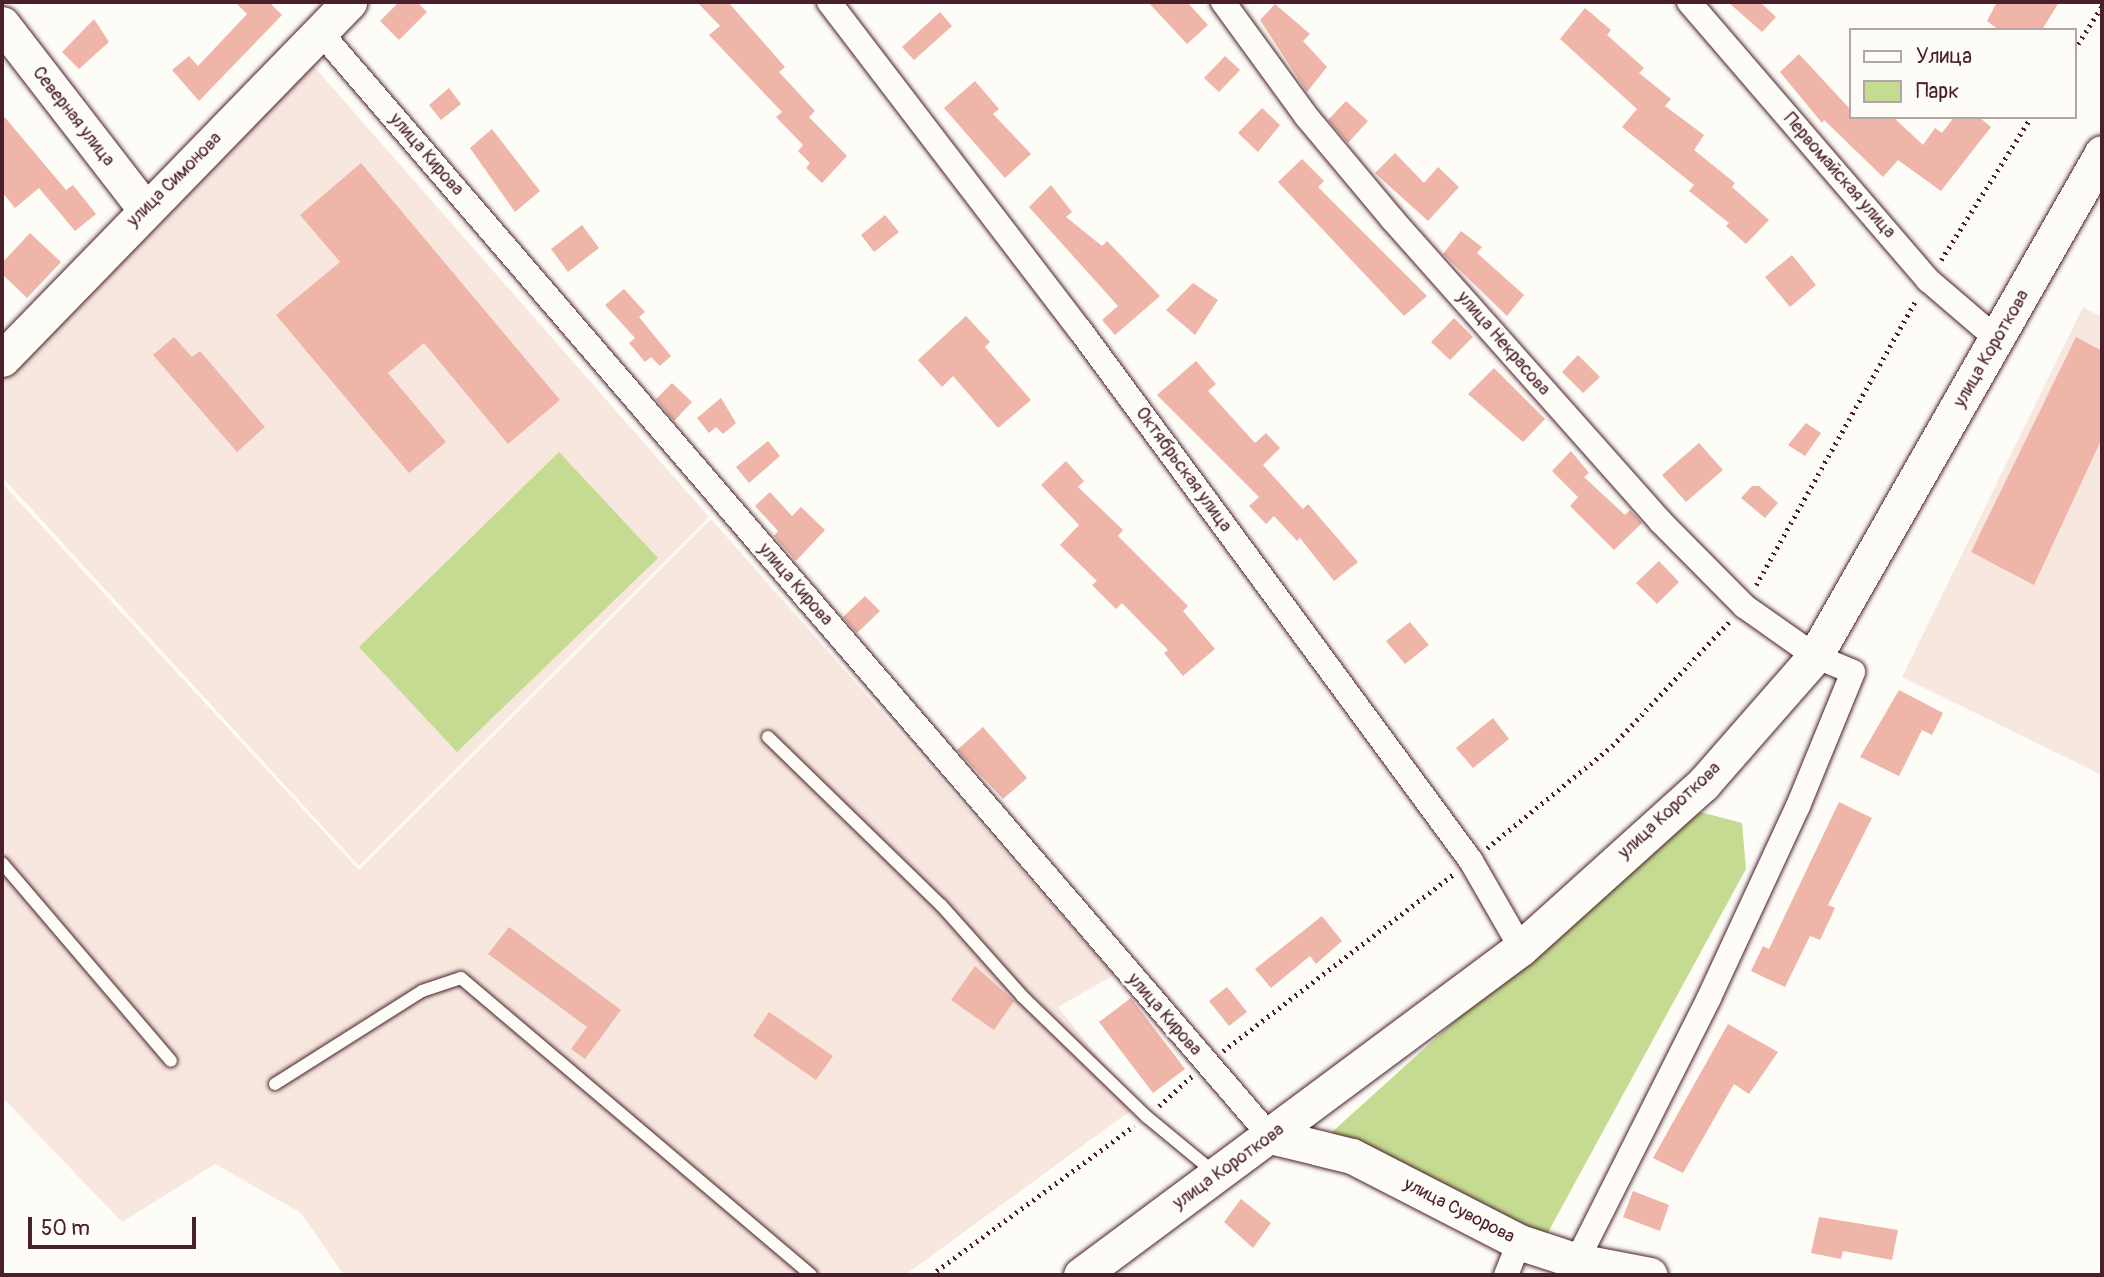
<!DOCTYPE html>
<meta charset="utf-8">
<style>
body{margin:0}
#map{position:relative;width:2104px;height:1277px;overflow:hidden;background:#fdfcf7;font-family:Pangolin,sans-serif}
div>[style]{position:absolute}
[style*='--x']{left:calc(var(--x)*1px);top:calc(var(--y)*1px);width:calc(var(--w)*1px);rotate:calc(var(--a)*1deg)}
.built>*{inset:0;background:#f8e7df}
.green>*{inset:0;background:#c5db91}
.building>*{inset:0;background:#eeb5a8}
.path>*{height:4.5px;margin-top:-2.25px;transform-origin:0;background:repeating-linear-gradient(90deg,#4a1f2b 0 2px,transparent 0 7px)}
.roads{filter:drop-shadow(0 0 2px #4a1f2b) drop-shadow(0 0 2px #4a1f2b)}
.lane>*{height:12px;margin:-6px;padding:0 6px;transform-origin:6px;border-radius:6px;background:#fdfcf7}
.street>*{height:24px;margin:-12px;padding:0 12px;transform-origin:12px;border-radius:12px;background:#fdfcf7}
.secondary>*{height:35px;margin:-17.5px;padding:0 17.5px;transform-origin:17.5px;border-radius:17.5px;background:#fdfcf7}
span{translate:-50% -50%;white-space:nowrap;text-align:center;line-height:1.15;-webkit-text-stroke:6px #fdfcf7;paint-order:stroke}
.street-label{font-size:18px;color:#4a1f2b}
.frame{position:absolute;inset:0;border:4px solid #4a1f2b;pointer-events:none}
.legend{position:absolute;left:1849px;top:28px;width:228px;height:91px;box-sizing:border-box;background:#fdfcf7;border:2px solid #b5a4a5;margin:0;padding:9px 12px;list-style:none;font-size:21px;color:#4a1f2b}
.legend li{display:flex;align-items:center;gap:14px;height:35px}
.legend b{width:35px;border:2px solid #b5a4a5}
.scale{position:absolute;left:28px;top:1217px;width:168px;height:32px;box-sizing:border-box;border:4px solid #4a1f2b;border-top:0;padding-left:9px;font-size:21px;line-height:24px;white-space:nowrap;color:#4a1f2b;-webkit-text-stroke:5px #fdfcf7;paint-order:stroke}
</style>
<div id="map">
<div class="built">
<i style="clip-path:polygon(310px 62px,709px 517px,359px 866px,2px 477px,2px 371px)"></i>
<i style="clip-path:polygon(2083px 307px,2102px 317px,2102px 775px,1902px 677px)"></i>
<i style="clip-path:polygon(2px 483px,359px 870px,711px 519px,1114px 975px,1058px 1007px,1137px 1106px,905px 1275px,344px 1275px,301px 1213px,215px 1164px,122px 1222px,2px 1097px)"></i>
</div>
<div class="green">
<i style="clip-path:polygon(559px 452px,658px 558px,457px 752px,359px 647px)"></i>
<i style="clip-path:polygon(1689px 809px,1742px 823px,1746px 869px,1546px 1236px,1321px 1142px)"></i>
</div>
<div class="building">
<i style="clip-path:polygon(235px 2px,269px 2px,282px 15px,199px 101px,172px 70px,189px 56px,198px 66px,247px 14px)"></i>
<i style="clip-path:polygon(399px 2px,417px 2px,427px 12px,399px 40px,380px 21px)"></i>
<i style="clip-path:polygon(697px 2px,728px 2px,785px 67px,779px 72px,815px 111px,809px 117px,847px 156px,822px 183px,806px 168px,810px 163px,798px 151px,803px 145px,776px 117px,782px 112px,709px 35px,720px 26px)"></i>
<i style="clip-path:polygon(1148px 2px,1187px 2px,1208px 25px,1187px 44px)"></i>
<i style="clip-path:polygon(1728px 2px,1760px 2px,1776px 17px,1762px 32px)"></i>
<i style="clip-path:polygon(1997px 2px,2059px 2px,2042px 30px,1999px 30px,1987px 21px)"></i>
<i style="clip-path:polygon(1275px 4px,1310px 34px,1303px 41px,1327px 67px,1307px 92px,1260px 20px)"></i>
<i style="clip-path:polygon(1585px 8px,1611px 30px,1607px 35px,1644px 68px,1639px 73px,1671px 99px,1665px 106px,1704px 135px,1694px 150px,1735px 183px,1732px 187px,1769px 220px,1746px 244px,1726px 226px,1729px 223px,1689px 191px,1694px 185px,1622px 127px,1637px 109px,1560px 39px)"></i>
<i style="clip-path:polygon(940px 12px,952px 26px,914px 60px,902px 47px)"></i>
<i style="clip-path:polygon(94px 19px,109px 42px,79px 69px,62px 52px)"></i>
<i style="clip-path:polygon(1799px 54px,1850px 109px,1850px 117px,1893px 117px,1923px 145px,1935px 128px,1942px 133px,1954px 117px,1979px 117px,1991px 127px,1941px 191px,1898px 160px,1883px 177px,1824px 120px,1822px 123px,1780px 72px)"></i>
<i style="clip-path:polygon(1225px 56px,1240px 70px,1219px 92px,1204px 78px)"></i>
<i style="clip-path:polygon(975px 81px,999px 109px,993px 114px,1031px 154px,1005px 178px,944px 108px)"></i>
<i style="clip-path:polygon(449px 88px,461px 104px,441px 120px,429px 105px)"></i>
<i style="clip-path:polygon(1346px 101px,1368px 121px,1348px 143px,1328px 120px)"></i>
<i style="clip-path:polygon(1262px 108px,1280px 125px,1258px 152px,1238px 133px)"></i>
<i style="clip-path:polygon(2px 114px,66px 190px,73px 185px,96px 214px,75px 231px,39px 188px,15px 208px,2px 192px)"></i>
<i style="clip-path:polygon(492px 129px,540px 191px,515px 212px,470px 148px)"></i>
<i style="clip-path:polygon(1395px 153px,1424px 183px,1438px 167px,1459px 187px,1428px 221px,1375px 173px)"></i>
<i style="clip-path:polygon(1302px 159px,1324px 181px,1318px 187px,1427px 296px,1404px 316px,1278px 182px)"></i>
<i style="clip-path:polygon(361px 163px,560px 400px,508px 444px,424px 343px,388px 373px,446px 442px,409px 473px,276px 315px,340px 262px,300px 215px)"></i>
<i style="clip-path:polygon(1051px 185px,1072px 212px,1066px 217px,1102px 246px,1107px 241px,1160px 296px,1115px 335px,1102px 320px,1118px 306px,1029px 207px)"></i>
<i style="clip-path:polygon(885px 215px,899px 232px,874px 252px,861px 235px)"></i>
<i style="clip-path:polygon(582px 225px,599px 248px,568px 272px,551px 249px)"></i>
<i style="clip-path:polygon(1461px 231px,1482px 247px,1477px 253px,1524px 295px,1507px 316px,1443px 254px)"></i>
<i style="clip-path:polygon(30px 233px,61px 262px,27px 298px,2px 274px,2px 263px)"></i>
<i style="clip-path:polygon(1792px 255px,1816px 285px,1790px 307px,1765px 277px)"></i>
<i style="clip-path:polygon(1193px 283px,1218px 300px,1195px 335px,1166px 310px)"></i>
<i style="clip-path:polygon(624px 289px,645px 312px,639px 317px,671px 356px,660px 366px,651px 357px,645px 362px,629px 343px,635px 338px,605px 305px)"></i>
<i style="clip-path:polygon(966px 316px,990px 342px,985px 347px,1031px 400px,998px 428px,953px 376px,942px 387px,918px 360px)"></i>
<i style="clip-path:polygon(1454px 318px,1473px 337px,1450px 360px,1431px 342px)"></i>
<i style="clip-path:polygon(174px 337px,192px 357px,200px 351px,265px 427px,237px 452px,153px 355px)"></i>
<i style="clip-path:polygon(2076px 337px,2102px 351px,2102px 438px,2034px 585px,1971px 552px)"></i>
<i style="clip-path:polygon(1578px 355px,1600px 377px,1583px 393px,1562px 372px)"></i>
<i style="clip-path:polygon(1196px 361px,1216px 384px,1208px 391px,1255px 443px,1266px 433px,1280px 448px,1263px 465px,1303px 509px,1308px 504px,1358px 562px,1334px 581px,1300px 538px,1297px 541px,1274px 516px,1266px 524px,1249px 506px,1259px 497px,1157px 395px)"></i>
<i style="clip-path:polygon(1494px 368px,1545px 419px,1523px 442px,1468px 394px)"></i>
<i style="clip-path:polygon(672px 383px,692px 402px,674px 421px,656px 399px)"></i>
<i style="clip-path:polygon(721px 398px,736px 423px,723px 434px,716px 427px,709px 433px,697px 418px)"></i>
<i style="clip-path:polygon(1806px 423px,1821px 433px,1805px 456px,1788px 445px)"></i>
<i style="clip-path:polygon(768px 441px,780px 456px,749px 483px,736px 467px)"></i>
<i style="clip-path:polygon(1699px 443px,1723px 470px,1686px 502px,1662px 475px)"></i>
<i style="clip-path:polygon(1571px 451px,1589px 473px,1584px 477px,1625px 515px,1630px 510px,1642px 523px,1614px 550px,1570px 506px,1578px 497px,1552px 471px)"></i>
<i style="clip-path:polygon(1066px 461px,1084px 481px,1078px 487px,1123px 530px,1118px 536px,1188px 606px,1183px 611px,1215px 649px,1183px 676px,1164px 653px,1168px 650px,1122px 603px,1116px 609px,1092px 585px,1097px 581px,1060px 545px,1079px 525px,1041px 485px)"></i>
<i style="clip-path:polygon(1752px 486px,1759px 486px,1778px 503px,1765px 518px,1741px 498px)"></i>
<i style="clip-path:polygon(770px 492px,792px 516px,801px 507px,825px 530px,796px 561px,774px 536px,778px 531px,755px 506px)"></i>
<i style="clip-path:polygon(1659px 561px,1679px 582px,1657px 604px,1636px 583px)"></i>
<i style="clip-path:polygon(865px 596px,880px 611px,857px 633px,843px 617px)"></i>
<i style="clip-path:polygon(1410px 622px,1429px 645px,1405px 664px,1386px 641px)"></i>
<i style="clip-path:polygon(1899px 690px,1943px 713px,1932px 735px,1922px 730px,1899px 776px,1860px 757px)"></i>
<i style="clip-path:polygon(1493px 718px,1509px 739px,1473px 768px,1456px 748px)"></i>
<i style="clip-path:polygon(983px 727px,1027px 778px,1003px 799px,957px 750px)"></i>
<i style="clip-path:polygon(1839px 802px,1872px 818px,1828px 905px,1835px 908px,1820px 940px,1810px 936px,1785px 987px,1751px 971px,1763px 946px,1769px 949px)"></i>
<i style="clip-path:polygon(1322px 916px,1342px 941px,1316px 964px,1310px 956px,1271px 988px,1255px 969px)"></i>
<i style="clip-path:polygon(509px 927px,621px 1010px,585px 1059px,571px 1049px,587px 1027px,488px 954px)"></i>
<i style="clip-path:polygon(975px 966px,1014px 1001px,994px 1030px,951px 1000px)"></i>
<i style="clip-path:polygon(1227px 987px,1247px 1012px,1229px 1026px,1209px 1001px)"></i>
<i style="clip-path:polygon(1131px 998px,1185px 1069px,1153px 1093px,1099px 1022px)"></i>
<i style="clip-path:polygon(769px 1012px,833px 1056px,816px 1080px,753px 1036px)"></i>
<i style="clip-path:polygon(1728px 1024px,1778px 1052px,1749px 1094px,1734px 1084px,1683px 1173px,1653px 1158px)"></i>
<i style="clip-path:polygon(1633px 1191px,1669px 1205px,1660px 1231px,1623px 1217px)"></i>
<i style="clip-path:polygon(1241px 1199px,1271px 1223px,1253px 1248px,1224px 1222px)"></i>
<i style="clip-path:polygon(1819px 1217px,1898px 1230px,1892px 1260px,1843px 1251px,1841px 1259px,1811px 1253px)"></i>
</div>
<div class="path">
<i style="--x:2074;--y:50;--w:52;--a:-57.5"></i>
<i style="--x:1941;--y:260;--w:169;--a:-57.8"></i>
<i style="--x:1756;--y:585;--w:327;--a:-60.7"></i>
<i style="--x:1487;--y:848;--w:161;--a:-39.2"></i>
<i style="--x:1612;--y:746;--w:172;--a:-46.7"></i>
<i style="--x:1223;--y:1051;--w:292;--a:-37.5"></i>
<i style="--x:1159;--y:1106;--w:45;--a:-42.3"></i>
<i style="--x:931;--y:1275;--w:252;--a:-36.3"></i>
</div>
<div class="roads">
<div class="lane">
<i style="--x:768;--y:737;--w:241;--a:44.2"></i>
<i style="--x:941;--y:905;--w:122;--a:48.3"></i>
<i style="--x:1022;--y:996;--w:174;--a:44.1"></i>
<i style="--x:1147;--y:1117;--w:88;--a:39.5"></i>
<i style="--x:2;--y:863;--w:260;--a:49.5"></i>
<i style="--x:275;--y:1084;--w:174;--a:-32.3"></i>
<i style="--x:422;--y:991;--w:41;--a:-18.4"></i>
<i style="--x:461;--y:978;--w:459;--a:40.3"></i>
</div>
<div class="street">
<i style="--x:829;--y:2;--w:413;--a:52.6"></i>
<i style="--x:1080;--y:330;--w:659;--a:53.63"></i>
<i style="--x:1471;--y:861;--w:100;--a:60.1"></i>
<i style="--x:1223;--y:2;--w:141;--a:53.9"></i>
<i style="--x:1306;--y:116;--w:134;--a:50.1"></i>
<i style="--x:1392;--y:219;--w:404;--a:48.4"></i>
<i style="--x:1660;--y:521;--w:120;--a:45.3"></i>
<i style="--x:1744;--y:606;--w:87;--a:35.2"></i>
<i style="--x:1815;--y:656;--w:41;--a:22.8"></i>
<i style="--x:1853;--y:672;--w:145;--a:112.3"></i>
<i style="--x:1798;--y:806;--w:212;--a:114.9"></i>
<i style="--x:1709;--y:998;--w:294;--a:116.7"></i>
<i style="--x:1689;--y:2;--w:367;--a:49.3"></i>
<i style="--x:1928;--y:280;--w:92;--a:40.6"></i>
<i style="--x:321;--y:33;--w:1455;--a:49.29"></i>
<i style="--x:1506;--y:1275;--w:35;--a:-68"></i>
</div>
<div class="secondary">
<i style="--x:2;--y:24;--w:234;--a:52.3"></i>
<i style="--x:2;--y:359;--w:498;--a:-45.8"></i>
<i style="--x:1270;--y:1136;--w:84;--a:13.7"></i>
<i style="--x:1352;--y:1156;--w:188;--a:27.2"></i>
<i style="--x:1519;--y:1242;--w:61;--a:18.1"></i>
<i style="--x:1577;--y:1261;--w:74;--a:10.9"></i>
<i style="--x:1081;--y:1275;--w:548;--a:-36.62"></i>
<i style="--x:1521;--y:948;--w:245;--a:-42"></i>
<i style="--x:1703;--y:784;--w:170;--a:-48.8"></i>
<i style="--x:1815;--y:656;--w:579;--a:-60.29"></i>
</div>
</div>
<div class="street-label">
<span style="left:73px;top:117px;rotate:52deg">Северная улица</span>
<span style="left:426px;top:155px;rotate:49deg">улица Кирова</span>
<span style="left:1839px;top:176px;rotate:49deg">Первомайская улица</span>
<span style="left:175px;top:180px;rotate:-45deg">улица Симонова</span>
<span style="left:1503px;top:344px;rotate:49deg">улица Некрасова</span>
<span style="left:1992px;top:349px;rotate:-60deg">улица Короткова</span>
<span style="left:1183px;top:470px;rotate:54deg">Октябрьская улица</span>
<span style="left:795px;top:585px;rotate:49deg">улица Кирова</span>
<span style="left:1670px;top:811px;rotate:-43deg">улица Короткова</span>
<span style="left:1164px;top:1015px;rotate:49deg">улица Кирова</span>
<span style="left:1229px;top:1167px;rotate:-36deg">улица Короткова</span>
<span style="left:1459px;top:1211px;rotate:27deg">улица Суворова</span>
</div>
<div class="frame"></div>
<ul class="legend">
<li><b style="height:9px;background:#fdfcf7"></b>Улица</li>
<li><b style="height:19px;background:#c5db91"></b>Парк</li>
</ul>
<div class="scale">50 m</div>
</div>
